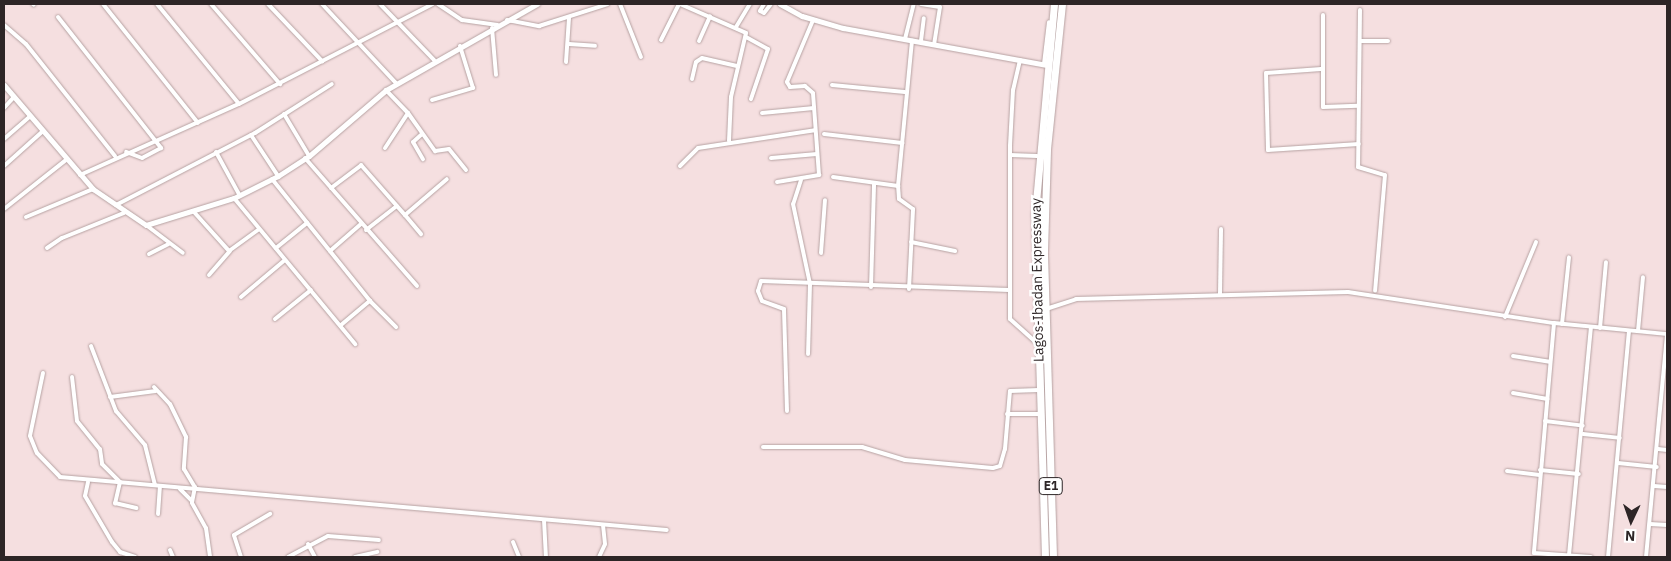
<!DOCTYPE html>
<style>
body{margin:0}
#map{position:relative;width:1671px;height:561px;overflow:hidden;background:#f5dfe0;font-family:"IBM Plex Sans",sans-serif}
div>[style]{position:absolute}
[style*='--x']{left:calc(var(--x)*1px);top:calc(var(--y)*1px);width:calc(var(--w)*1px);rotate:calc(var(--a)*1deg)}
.roads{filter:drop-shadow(0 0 1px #b6a2a2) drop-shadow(0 0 1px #b6a2a2)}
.street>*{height:4px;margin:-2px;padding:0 2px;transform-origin:2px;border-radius:2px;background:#fff}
.secondary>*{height:5px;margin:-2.5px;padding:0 2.5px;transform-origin:2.5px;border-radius:2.5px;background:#fff}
.highway>*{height:7px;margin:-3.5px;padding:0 3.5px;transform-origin:3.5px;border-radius:3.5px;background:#fff}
span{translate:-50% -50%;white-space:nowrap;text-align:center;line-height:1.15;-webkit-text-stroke:5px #fff;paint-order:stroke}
.shield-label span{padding:1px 4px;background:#fff;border:1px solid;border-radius:4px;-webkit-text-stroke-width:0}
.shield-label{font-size:12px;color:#2d2526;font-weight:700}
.street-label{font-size:14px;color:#2d2526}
.frame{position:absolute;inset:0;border:5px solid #2d2526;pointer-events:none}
.north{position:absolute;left:1606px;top:496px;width:50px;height:50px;-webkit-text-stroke:4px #fff;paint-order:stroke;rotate:183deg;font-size:14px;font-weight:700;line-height:20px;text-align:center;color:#2d2526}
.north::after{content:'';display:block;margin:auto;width:18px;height:22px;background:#2d2526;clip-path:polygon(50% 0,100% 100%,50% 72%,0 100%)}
</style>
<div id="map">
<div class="roads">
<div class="street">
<i style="--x:33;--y:4;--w:1;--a:45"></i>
<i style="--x:103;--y:4;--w:152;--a:51.4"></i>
<i style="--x:157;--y:4;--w:129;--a:50.6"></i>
<i style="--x:211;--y:4;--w:106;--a:49.2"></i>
<i style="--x:268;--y:4;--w:79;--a:46.5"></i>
<i style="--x:322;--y:4;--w:108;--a:46.9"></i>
<i style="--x:380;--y:4;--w:78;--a:46"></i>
<i style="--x:438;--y:4;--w:29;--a:34"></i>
<i style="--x:462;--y:20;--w:36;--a:8"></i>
<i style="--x:620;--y:4;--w:57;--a:68.4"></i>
<i style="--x:680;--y:4;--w:72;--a:23.7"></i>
<i style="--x:746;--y:33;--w:66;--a:103.2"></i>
<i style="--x:731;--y:97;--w:44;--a:92.6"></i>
<i style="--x:764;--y:4;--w:8;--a:120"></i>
<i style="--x:760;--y:11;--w:4;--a:27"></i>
<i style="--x:764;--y:13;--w:11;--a:-52"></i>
<i style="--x:921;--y:4;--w:19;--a:9"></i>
<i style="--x:940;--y:7;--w:37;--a:99"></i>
<i style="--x:1360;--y:10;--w:157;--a:90.7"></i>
<i style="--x:1358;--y:167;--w:28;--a:17"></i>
<i style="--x:1385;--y:175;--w:116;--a:94.9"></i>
<i style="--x:1323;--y:15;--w:92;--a:90"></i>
<i style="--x:1323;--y:107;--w:35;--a:-2"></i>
<i style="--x:58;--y:17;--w:167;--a:51.8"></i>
<i style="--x:161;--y:148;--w:21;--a:152"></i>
<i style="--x:142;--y:158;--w:17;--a:-159"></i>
<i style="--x:507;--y:20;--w:33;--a:11"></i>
<i style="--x:539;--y:26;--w:72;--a:-17.7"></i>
<i style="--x:4;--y:25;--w:29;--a:41"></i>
<i style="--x:26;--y:44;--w:143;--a:51.5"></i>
<i style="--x:736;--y:27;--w:27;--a:-59"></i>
<i style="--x:492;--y:28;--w:47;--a:85.1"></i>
<i style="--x:746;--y:37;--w:25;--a:29"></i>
<i style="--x:768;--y:49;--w:53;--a:108.8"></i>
<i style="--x:905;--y:39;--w:36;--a:-76"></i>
<i style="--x:661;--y:40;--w:40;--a:-63.4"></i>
<i style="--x:699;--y:41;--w:27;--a:-66"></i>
<i style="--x:921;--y:41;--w:23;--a:-83"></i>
<i style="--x:1361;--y:41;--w:27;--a:0"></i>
<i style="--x:569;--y:44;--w:26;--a:4"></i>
<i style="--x:1020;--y:60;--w:31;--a:103"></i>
<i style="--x:1013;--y:90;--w:56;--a:93.1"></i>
<i style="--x:1010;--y:146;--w:173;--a:90"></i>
<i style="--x:1010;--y:319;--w:36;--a:42"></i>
<i style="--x:566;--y:62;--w:44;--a:-86.1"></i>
<i style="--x:1044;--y:64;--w:42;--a:-83.2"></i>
<i style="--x:1321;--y:69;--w:55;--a:175.8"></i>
<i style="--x:1266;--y:73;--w:77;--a:88.5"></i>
<i style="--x:1268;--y:150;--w:91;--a:-3.8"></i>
<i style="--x:692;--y:79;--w:17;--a:-77"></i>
<i style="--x:696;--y:62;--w:7;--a:-34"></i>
<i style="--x:702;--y:58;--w:37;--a:13"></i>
<i style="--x:832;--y:85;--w:73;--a:5.5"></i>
<i style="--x:432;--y:100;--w:43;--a:-16.3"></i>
<i style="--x:473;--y:88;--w:44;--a:-107.2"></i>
<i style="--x:4;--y:108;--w:15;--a:-48"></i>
<i style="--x:408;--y:113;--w:47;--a:54.6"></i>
<i style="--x:435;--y:151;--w:14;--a:-8"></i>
<i style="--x:449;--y:149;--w:27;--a:51"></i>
<i style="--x:762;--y:113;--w:52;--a:-5.5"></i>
<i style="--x:284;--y:114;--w:49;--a:59.2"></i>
<i style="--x:422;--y:134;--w:12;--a:138"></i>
<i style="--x:413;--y:142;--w:20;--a:60"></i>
<i style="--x:824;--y:134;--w:79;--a:6.6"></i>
<i style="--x:251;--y:135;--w:49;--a:56.6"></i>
<i style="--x:4;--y:139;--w:35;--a:-41"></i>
<i style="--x:385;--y:148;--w:42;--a:-56.7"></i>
<i style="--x:408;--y:113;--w:32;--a:-134"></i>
<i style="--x:216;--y:152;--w:50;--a:61.4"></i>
<i style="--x:1010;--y:155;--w:27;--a:2"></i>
<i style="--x:305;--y:158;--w:170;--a:48.8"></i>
<i style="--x:771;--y:158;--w:46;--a:-5"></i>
<i style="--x:4;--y:166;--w:52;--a:-41.9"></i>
<i style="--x:680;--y:166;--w:25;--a:-45"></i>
<i style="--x:698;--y:148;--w:118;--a:-8.7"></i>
<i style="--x:80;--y:175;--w:174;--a:-24.1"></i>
<i style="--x:239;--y:104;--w:218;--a:-27.3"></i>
<i style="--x:833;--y:177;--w:66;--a:7.9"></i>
<i style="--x:272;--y:179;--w:156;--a:51.2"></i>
<i style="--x:370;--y:301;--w:37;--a:45"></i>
<i style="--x:801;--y:180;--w:25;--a:108"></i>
<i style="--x:793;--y:204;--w:82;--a:78"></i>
<i style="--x:810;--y:284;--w:70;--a:91.6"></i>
<i style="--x:777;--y:182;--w:43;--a:-9.5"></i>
<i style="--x:819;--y:175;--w:82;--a:-94.2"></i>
<i style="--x:813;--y:93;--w:11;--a:-139"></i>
<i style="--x:805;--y:86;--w:15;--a:176"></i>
<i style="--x:790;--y:87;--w:6;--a:-121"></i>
<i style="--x:787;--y:82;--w:67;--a:-67.2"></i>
<i style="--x:331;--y:188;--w:38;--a:-37"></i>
<i style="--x:361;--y:165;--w:67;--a:48.7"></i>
<i style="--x:405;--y:215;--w:55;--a:-40.6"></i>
<i style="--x:234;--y:198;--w:190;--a:50.3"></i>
<i style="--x:116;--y:205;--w:157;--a:-27.4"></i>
<i style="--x:255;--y:133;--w:91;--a:-32.5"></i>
<i style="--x:4;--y:209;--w:80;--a:-38.4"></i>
<i style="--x:194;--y:212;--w:52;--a:48.1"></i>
<i style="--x:229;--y:251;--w:37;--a:-36"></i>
<i style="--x:405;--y:215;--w:25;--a:50"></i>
<i style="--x:26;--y:217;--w:73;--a:-22.7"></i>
<i style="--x:146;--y:225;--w:46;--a:37.1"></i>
<i style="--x:366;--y:230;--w:39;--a:-38"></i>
<i style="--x:911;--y:242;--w:45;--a:11.6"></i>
<i style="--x:47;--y:248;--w:18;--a:-34"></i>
<i style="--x:62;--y:238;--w:67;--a:-22"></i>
<i style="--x:276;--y:248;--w:40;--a:-39"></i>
<i style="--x:330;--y:251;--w:41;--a:-41.1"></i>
<i style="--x:821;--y:253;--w:53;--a:-85.7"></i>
<i style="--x:149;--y:254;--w:22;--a:-27"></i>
<i style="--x:209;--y:275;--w:32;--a:-49"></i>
<i style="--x:871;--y:287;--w:104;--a:-88.3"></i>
<i style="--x:909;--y:289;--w:80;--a:-87.1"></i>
<i style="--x:913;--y:209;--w:17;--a:-144"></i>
<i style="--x:899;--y:199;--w:13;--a:-94"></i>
<i style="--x:898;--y:186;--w:146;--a:-84.5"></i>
<i style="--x:1220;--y:294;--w:65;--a:-89.1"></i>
<i style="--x:241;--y:297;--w:57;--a:-40.1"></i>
<i style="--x:1046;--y:309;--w:32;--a:-18"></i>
<i style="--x:1076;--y:299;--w:272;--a:-1.5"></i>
<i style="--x:1348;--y:292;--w:208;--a:8.6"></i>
<i style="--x:1554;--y:323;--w:114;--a:5.6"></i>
<i style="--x:1505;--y:317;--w:81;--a:-67.5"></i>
<i style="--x:275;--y:319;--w:46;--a:-38.9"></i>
<i style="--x:1554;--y:323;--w:231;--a:95"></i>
<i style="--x:1534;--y:553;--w:57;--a:4"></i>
<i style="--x:1562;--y:324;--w:67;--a:-84"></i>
<i style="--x:341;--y:325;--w:38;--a:-40"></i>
<i style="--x:1600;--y:328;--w:66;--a:-84.8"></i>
<i style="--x:1638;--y:331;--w:54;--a:-84.7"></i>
<i style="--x:91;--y:346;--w:70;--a:69"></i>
<i style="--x:116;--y:411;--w:45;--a:49.5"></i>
<i style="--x:145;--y:445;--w:41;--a:76"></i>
<i style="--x:1513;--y:356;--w:37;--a:9"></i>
<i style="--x:43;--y:373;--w:64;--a:101.7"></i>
<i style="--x:30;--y:436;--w:18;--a:68"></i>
<i style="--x:37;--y:453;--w:33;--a:46"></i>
<i style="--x:60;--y:477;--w:609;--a:4.99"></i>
<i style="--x:72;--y:377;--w:44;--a:83.5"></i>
<i style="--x:77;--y:421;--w:36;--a:51"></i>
<i style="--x:100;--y:449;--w:15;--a:82"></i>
<i style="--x:102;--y:464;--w:25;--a:45"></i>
<i style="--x:120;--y:482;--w:22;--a:103"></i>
<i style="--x:115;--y:503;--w:22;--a:13"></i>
<i style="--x:154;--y:387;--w:23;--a:47"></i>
<i style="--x:170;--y:404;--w:37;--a:64"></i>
<i style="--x:186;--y:437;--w:32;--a:94"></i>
<i style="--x:184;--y:469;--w:21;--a:59"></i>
<i style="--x:195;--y:487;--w:16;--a:101"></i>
<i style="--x:192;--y:503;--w:29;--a:61"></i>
<i style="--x:206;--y:528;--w:29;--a:82"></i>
<i style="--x:1513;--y:393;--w:35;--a:10"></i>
<i style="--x:110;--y:397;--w:46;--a:-7.4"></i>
<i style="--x:787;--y:411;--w:102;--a:-91.7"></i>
<i style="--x:784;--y:309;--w:23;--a:-160"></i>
<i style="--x:762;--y:301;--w:11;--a:-112"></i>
<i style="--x:758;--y:291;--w:10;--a:-73"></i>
<i style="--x:761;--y:281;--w:248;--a:2.1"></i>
<i style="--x:1007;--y:414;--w:33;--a:0"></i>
<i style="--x:1545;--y:421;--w:38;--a:7"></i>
<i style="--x:1583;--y:434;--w:37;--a:6"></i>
<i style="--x:763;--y:447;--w:99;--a:0"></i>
<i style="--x:862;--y:447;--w:45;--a:16.8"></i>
<i style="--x:905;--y:460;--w:88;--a:5.2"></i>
<i style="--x:993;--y:468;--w:7;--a:-16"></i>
<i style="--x:1000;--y:466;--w:18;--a:-74"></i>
<i style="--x:1005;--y:449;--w:58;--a:-85.1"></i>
<i style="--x:1010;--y:391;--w:29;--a:-2"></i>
<i style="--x:1658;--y:449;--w:9;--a:6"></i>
<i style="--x:1618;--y:463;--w:39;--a:6"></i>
<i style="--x:1540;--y:470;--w:39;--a:6"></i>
<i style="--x:1507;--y:471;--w:33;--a:7"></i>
<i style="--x:88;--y:482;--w:14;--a:102"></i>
<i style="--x:85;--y:496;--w:53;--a:59.6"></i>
<i style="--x:112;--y:542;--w:13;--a:51"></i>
<i style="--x:120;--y:552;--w:16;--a:18"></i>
<i style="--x:1654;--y:486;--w:13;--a:4"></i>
<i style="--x:180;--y:489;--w:16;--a:45"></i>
<i style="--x:158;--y:514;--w:27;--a:-86"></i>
<i style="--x:544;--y:520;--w:37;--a:87"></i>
<i style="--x:1650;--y:524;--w:17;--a:3"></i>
<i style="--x:513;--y:542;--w:16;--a:68"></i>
<i style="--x:308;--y:544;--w:15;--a:62"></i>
<i style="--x:170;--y:550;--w:8;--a:67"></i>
<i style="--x:1569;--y:555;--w:229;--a:-84.5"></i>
<i style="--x:241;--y:557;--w:23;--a:-108"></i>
<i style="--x:234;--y:535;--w:42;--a:-30.3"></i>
<i style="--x:288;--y:557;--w:45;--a:-27.7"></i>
<i style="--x:328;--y:536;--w:51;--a:4.5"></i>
<i style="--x:355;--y:557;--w:23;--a:-13"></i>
<i style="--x:599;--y:557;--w:14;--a:-65"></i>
<i style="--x:605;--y:544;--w:18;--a:-96"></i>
<i style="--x:1608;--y:557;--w:227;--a:-84.7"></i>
<i style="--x:1646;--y:557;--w:224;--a:-84.6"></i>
</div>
<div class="secondary">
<i style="--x:780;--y:4;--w:25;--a:29"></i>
<i style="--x:802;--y:16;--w:43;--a:16.3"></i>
<i style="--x:843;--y:28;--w:206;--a:10.3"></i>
<i style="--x:4;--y:85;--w:137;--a:49.4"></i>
<i style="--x:93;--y:189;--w:64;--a:34.2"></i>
<i style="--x:146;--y:225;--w:92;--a:-17.1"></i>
<i style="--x:234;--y:198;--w:49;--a:-26.6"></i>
<i style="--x:278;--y:176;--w:37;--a:-33"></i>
<i style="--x:309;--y:156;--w:101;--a:-40.6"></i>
<i style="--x:386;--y:90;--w:174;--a:-29.7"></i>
</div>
<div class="highway">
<i style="--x:1045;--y:557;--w:344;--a:-91.7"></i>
<i style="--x:1035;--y:213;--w:210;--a:-84.8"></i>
<i style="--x:1053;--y:557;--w:306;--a:-91.7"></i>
<i style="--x:1044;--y:251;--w:102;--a:-88.3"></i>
<i style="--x:1047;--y:149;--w:146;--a:-84.1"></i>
</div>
</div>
<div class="shield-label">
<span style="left:1051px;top:486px">E1</span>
</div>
<div class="street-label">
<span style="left:1037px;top:280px;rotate:-91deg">Lagos-Ibadan Expressway</span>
</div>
<div class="frame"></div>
<div class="north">N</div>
</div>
